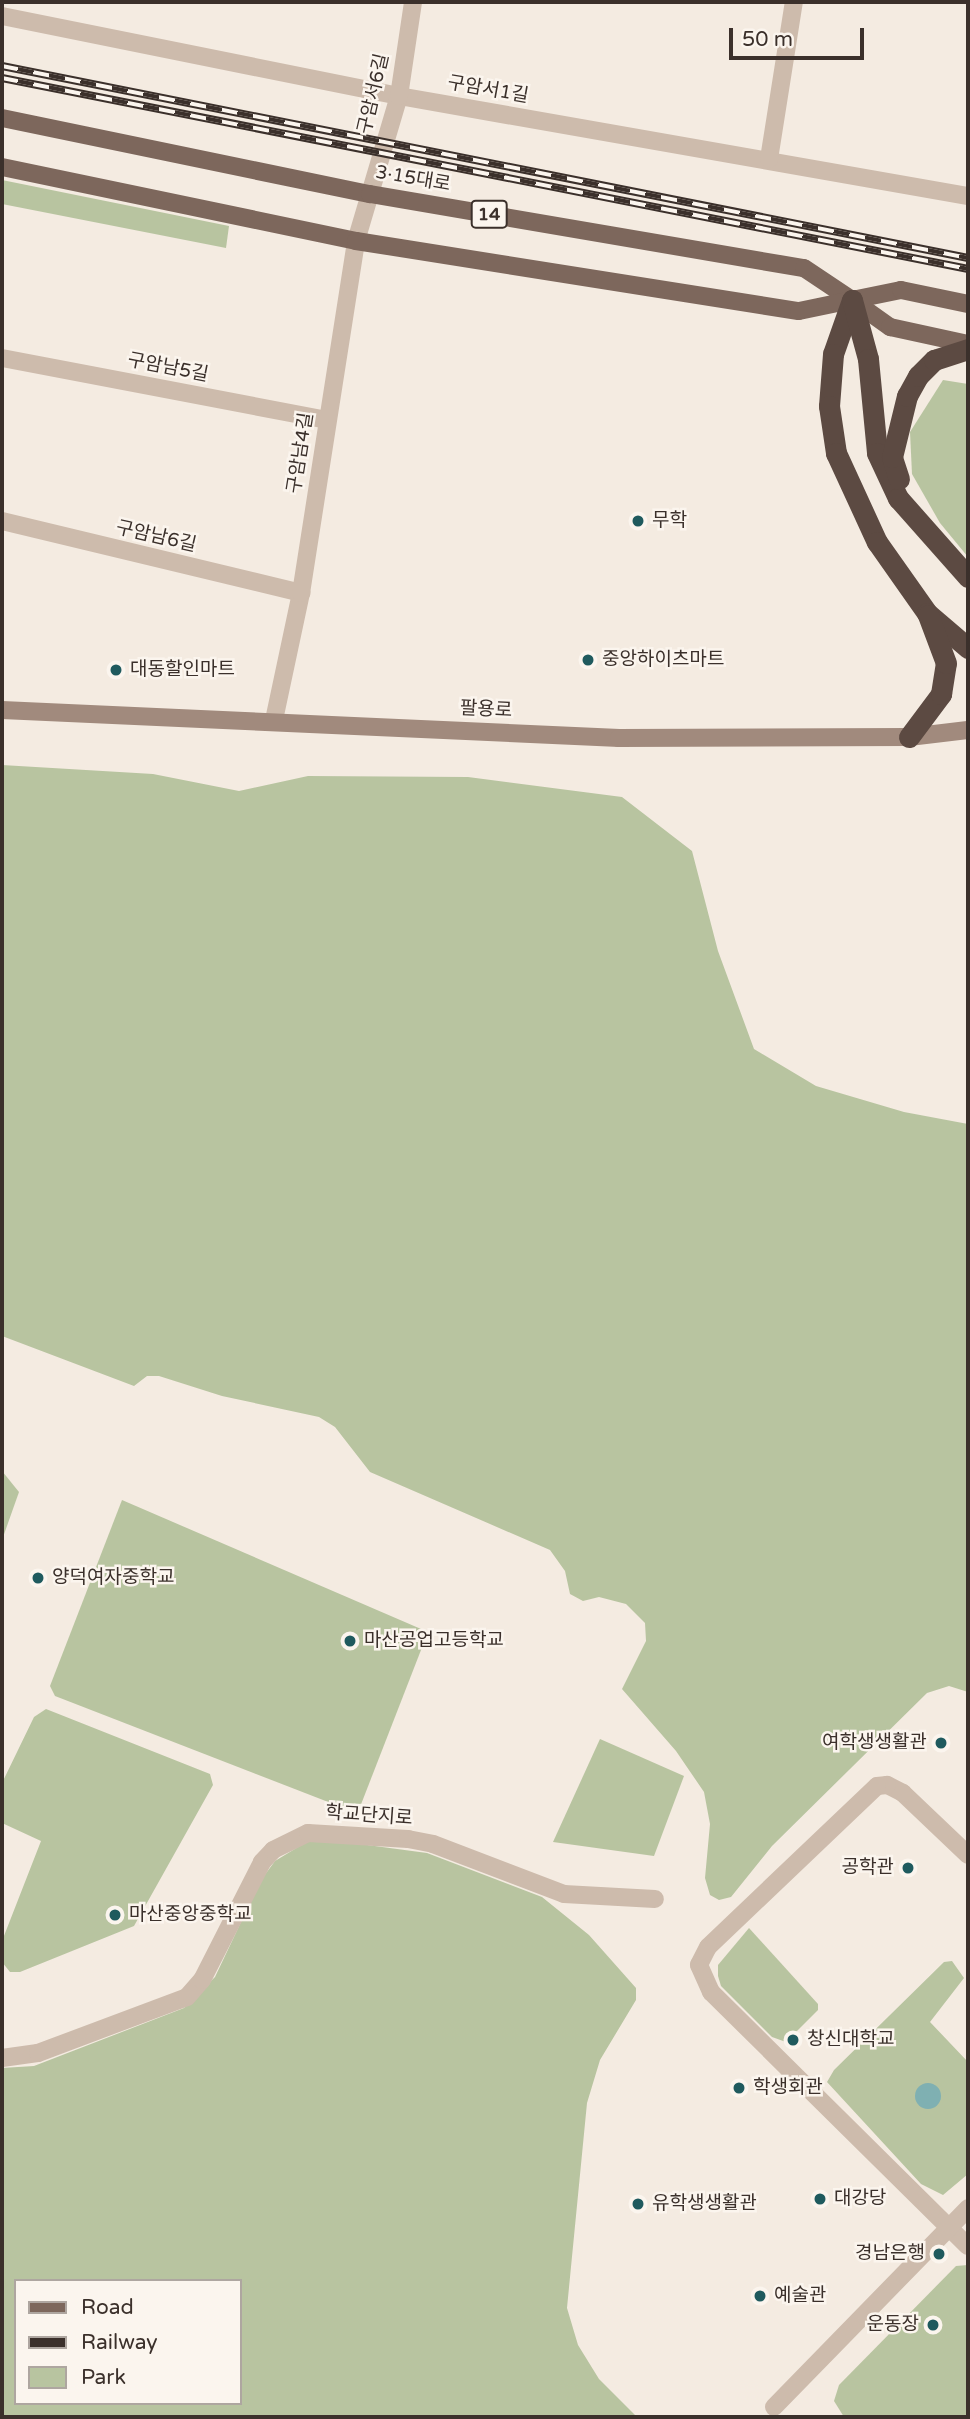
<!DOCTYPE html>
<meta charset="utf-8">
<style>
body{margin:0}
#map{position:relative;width:970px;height:2419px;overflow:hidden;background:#f4ebe1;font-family:"Varela Round","Noto Sans KR",sans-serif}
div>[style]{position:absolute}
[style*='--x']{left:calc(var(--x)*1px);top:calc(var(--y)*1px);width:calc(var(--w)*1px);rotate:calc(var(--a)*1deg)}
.green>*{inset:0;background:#b8c4a0}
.water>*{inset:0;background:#7fb0b2}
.round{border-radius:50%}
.minor>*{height:18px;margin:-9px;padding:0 9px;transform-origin:9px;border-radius:9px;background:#cdbbac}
.secondary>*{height:18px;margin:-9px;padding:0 9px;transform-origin:9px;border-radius:9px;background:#a18a7d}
.primary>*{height:18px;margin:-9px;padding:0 9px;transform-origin:9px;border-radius:9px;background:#7d675c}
.motorway>*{height:21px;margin:-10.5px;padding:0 10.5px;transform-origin:10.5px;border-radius:10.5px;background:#5c4a42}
.rail>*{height:8px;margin-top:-4px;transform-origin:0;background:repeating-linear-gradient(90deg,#fbf5ee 0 16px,#3b302b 0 32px);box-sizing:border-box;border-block:2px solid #3b302b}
.dots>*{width:19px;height:19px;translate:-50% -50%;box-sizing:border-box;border:4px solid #fbf5ee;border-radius:50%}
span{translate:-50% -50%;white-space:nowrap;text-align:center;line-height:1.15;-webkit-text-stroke:5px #fbf5ee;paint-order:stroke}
.shield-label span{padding:2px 5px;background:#fbf5ee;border:2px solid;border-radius:5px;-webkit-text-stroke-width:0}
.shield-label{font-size:18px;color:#3b302b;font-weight:700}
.street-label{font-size:19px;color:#3b302b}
.poi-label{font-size:19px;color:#3b302b}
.left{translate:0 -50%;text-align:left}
.right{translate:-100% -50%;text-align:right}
.frame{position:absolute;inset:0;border:4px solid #3b302b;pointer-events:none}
.legend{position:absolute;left:14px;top:2279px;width:228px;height:126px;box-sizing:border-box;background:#fbf5ee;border:2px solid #aea6a0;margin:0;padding:9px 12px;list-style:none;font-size:21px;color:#3b302b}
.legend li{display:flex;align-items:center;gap:14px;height:35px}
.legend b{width:35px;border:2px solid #aea6a0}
.scale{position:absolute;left:729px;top:28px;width:135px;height:32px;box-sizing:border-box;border:4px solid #3b302b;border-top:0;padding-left:9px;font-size:21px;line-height:24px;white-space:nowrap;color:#3b302b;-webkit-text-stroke:5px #fbf5ee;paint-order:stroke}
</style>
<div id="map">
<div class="green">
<i style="clip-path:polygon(2px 180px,229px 226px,226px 248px,2px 204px)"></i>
<i style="clip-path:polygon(943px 380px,968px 384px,968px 557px,940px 523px,912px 474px,910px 432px)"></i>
<i style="clip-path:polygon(2px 765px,153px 774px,239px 791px,308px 776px,468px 777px,622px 797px,692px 851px,718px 951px,754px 1049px,816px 1086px,904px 1112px,968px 1124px,968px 1692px,949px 1686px,927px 1693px,772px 1846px,731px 1897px,719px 1900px,710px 1895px,705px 1878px,710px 1824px,704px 1792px,676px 1751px,622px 1689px,646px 1641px,645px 1623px,626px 1604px,599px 1597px,583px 1601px,570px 1594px,565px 1571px,550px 1550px,370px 1472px,335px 1427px,319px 1417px,222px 1396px,159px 1376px,147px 1376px,134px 1386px,2px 1336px)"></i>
<i style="clip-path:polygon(2px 1471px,19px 1492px,2px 1540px)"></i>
<i style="clip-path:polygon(122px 1500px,428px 1632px,360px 1807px,354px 1812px,55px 1696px,50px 1686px)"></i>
<i style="clip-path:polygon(46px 1709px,210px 1774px,213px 1785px,134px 1926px,20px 1972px,10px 1972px,2px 1962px,2px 1941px,41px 1841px,2px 1823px,2px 1783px,34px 1717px)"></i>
<i style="clip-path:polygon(600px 1739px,684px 1776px,654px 1856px,553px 1842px)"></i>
<i style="clip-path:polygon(evenodd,330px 1840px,427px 1853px,542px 1897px,589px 1935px,636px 1988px,636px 2000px,600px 2060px,587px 2103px,567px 2308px,578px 2345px,599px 2379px,637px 2417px,2px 2417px,2px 2068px,34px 2066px,184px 2008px,215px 1977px,261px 1880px,275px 1861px,308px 1841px,330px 1840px,16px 2281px,240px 2281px,240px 2403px,16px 2403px,16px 2281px)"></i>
<i style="clip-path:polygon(749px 1928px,818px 2004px,818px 2010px,786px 2042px,772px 2037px,721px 1986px,718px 1976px,718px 1965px)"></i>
<i style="clip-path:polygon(952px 1961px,964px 1978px,930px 2022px,968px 2062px,968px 2174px,943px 2195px,921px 2184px,827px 2082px,834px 2070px,944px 1962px)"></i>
<i style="clip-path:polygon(968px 2265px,968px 2417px,844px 2417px,834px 2401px,839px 2385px,956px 2266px)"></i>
</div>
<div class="water">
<i class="round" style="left:915px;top:2083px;width:26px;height:26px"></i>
</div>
<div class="minor">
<i style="--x:2;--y:16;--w:405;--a:11.4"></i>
<i style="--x:399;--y:96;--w:578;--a:9.97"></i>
<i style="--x:769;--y:159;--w:159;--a:-81"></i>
<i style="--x:2;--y:358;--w:331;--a:10.8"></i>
<i style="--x:2;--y:521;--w:308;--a:13.5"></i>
<i style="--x:274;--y:720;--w:130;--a:-78"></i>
<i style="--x:301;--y:593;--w:356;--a:-81.1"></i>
<i style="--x:356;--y:241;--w:151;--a:-73.5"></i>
<i style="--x:399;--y:96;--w:95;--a:-81.5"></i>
<i style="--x:968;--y:1855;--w:90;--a:-136.4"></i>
<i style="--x:903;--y:1793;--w:18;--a:-153"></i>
<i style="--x:887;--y:1785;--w:10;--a:174"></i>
<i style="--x:877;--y:1786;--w:233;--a:136.4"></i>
<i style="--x:708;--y:1947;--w:20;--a:117"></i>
<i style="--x:699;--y:1965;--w:30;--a:66"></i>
<i style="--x:711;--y:1992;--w:361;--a:44.7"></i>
<i style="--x:2;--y:2058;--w:36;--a:-8"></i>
<i style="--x:38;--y:2053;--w:159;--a:-20.6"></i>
<i style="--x:187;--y:1997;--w:23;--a:-49"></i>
<i style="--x:202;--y:1980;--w:132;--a:-63"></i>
<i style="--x:262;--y:1862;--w:16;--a:-47"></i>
<i style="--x:273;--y:1850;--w:39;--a:-26"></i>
<i style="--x:308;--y:1833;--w:100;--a:3.4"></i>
<i style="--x:408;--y:1839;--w:25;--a:11"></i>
<i style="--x:433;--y:1844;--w:140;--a:20.9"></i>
<i style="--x:564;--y:1894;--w:91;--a:3.1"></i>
<i style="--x:774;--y:2407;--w:278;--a:-45.7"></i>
</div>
<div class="secondary">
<i style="--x:2;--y:710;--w:618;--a:2.6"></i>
<i style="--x:619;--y:738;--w:290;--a:-0.2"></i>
<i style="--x:909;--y:737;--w:59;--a:-6.8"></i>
</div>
<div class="primary">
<i style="--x:2;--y:118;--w:376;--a:11.7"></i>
<i style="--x:370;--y:194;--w:440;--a:9.7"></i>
<i style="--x:804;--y:268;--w:58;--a:33.7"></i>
<i style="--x:852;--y:300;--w:50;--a:-11.5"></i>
<i style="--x:901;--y:290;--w:68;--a:11.8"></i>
<i style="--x:2;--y:167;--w:362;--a:11.8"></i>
<i style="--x:356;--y:241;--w:448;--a:9"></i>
<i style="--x:799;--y:311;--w:54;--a:-11.7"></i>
<i style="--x:852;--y:300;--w:47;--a:35.4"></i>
<i style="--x:890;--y:327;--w:80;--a:12.3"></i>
</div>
<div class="motorway">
<i style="--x:852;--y:300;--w:57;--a:109.4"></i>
<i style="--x:833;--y:354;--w:52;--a:94.4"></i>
<i style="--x:829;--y:406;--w:48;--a:81.5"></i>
<i style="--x:836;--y:453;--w:98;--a:65.3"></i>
<i style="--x:877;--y:542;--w:87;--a:54.8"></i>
<i style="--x:927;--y:613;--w:54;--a:40.5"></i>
<i style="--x:852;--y:300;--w:61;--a:74.8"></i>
<i style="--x:868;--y:359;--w:94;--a:84.5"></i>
<i style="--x:877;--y:453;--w:50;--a:65"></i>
<i style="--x:898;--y:498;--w:106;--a:48.5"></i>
<i style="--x:899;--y:479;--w:23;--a:-108"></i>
<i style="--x:892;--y:457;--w:63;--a:-76.2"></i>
<i style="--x:907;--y:396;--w:23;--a:-61"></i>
<i style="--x:918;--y:376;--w:23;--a:-45"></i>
<i style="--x:934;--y:360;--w:36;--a:-18"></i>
<i style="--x:909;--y:737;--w:54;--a:-53.3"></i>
<i style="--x:941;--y:694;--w:31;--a:-81"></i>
<i style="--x:946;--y:663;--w:51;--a:-110.6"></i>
</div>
<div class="rail">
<i style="--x:2;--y:66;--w:985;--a:11.24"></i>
<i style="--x:2;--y:78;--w:985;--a:11.18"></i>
</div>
<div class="dots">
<i style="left:638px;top:521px;background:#1f5a5e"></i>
<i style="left:588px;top:660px;background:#1f5a5e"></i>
<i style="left:116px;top:670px;background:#1f5a5e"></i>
<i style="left:38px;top:1578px;background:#1f5a5e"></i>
<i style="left:350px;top:1641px;background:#1f5a5e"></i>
<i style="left:941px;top:1743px;background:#1f5a5e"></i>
<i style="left:908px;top:1868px;background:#1f5a5e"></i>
<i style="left:115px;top:1915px;background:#1f5a5e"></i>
<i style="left:793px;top:2040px;background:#1f5a5e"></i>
<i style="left:739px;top:2088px;background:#1f5a5e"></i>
<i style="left:820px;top:2199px;background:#1f5a5e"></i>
<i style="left:638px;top:2204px;background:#1f5a5e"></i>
<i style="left:939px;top:2254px;background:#1f5a5e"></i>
<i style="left:760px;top:2296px;background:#1f5a5e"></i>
<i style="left:933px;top:2325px;background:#1f5a5e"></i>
</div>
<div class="shield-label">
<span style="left:489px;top:214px">14</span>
</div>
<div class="street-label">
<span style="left:488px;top:90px;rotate:10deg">구암서1길</span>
<span style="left:374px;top:94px;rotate:-77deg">구암서6길</span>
<span style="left:413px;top:179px;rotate:10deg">3·15대로</span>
<span style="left:168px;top:368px;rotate:11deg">구암남5길</span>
<span style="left:301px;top:453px;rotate:-81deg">구암남4길</span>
<span style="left:156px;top:537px;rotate:13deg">구암남6길</span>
<span style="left:486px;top:710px;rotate:3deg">팔용로</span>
<span style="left:369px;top:1816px;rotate:4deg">학교단지로</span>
</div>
<div class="poi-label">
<span class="left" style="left:652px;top:521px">무학</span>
<span class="left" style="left:602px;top:660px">중앙하이츠마트</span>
<span class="left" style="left:130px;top:670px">대동할인마트</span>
<span class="left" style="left:52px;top:1578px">양덕여자중학교</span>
<span class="left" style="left:364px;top:1641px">마산공업고등학교</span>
<span class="right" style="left:927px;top:1743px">여학생생활관</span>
<span class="right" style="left:894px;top:1868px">공학관</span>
<span class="left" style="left:129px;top:1915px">마산중앙중학교</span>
<span class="left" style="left:807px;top:2040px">창신대학교</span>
<span class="left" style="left:753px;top:2088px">학생회관</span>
<span class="left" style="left:834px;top:2199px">대강당</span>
<span class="left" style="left:652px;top:2204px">유학생생활관</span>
<span class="right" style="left:925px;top:2254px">경남은행</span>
<span class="left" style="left:774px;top:2296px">예술관</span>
<span class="right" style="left:919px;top:2325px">운동장</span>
</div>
<div class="frame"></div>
<ul class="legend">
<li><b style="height:9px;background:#7d675c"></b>Road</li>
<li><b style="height:9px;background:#3b302b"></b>Railway</li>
<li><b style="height:19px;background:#b8c4a0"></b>Park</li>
</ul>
<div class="scale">50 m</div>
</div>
